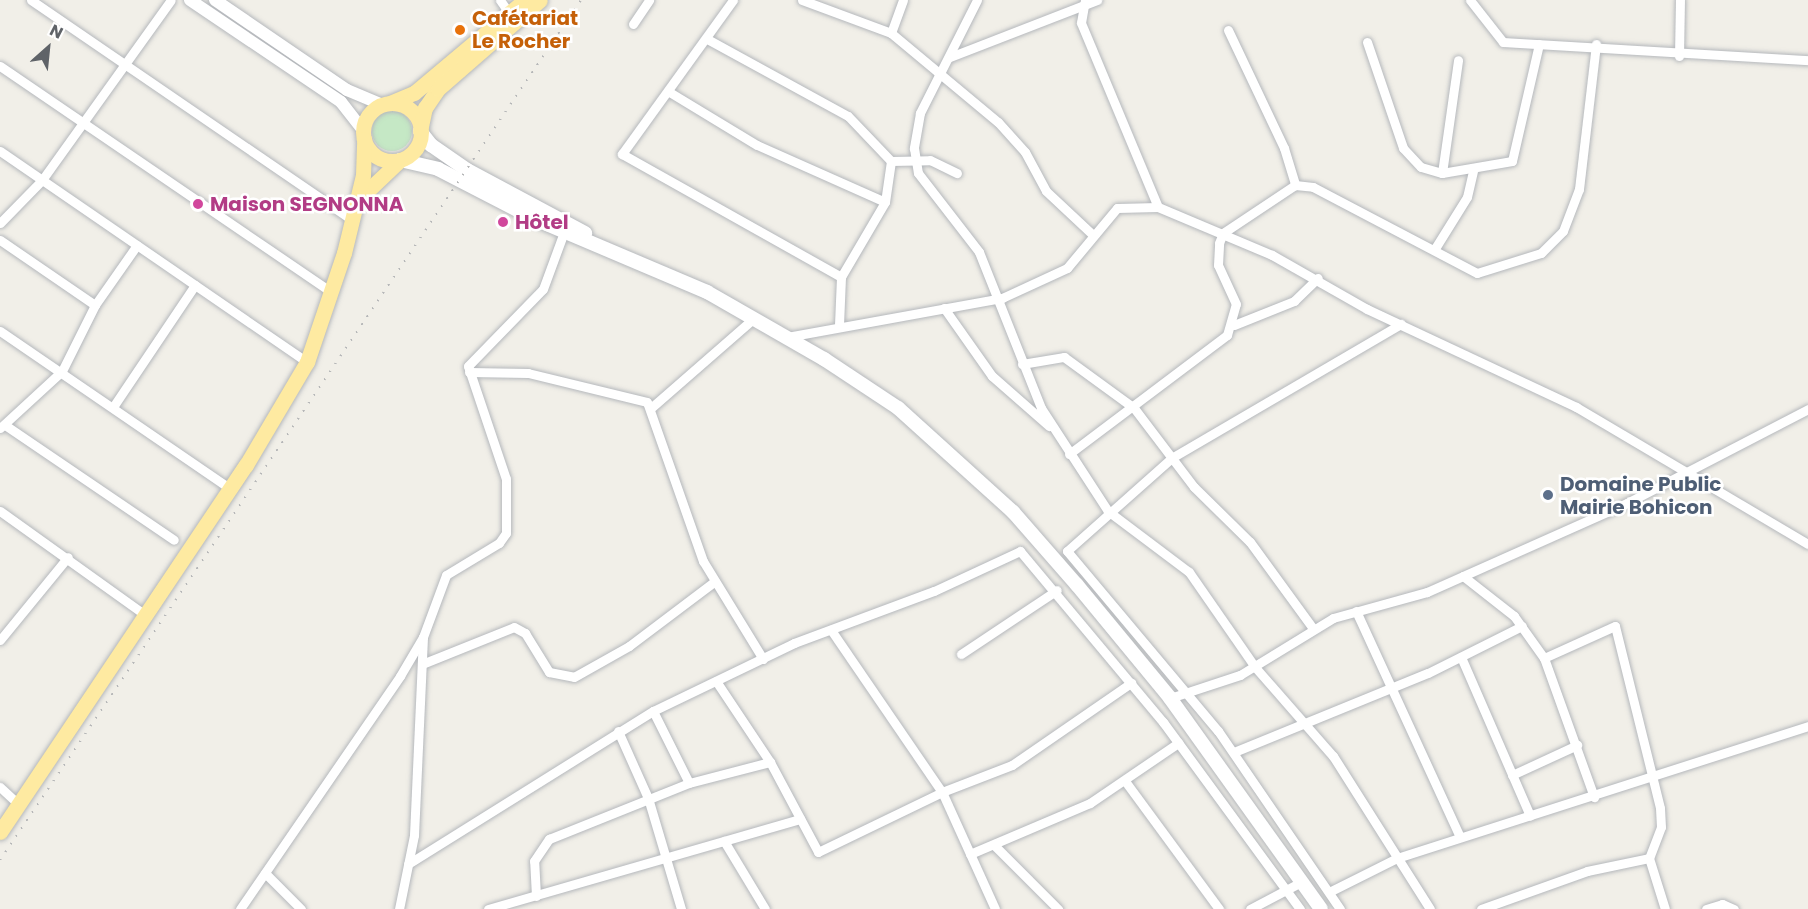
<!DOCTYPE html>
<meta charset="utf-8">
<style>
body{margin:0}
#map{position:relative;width:1808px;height:909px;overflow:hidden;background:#f1efe8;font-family:Poppins,sans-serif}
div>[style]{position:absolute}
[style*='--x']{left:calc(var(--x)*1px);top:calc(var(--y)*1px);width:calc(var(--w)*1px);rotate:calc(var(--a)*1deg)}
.green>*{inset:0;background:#c5e8c5}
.round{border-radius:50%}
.roads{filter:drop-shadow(0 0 2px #b5b8bc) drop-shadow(0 0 2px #b5b8bc)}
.minor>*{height:9px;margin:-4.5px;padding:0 4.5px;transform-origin:4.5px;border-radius:4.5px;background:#fff}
.tertiary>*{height:12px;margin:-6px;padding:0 6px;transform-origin:6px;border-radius:6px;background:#fff}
.secondary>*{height:14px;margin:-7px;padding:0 7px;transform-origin:7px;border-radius:7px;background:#fff}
.trunk>*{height:15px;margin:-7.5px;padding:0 7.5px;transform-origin:7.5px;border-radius:7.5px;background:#feeaa1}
.trunk>.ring{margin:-7.5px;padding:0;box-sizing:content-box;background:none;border:15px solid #feeaa1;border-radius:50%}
.rail>*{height:2px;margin-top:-1px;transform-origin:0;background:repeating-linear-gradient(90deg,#b6b7b8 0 1.5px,transparent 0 9.5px)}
.dots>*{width:16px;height:16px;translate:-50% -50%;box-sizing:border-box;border:3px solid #fff;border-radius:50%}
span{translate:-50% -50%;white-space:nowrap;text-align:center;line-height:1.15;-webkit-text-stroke:5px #fff;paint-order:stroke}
.food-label{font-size:20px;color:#c56008;font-weight:700}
.left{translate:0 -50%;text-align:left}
.hotel-label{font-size:20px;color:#b23c85;font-weight:700}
.service-label{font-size:20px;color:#4e5e75;font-weight:700}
.north{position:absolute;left:18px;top:18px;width:60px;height:60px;-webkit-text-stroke:4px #fff;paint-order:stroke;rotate:27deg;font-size:16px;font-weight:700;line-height:24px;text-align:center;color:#5f6368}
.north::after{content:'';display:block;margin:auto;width:21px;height:27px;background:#5f6368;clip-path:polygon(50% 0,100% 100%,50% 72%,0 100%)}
</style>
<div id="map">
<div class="green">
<i class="round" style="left:372px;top:111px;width:40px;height:40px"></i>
</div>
<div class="roads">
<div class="minor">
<i style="--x:31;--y:0;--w:388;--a:34.4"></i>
<i style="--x:500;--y:0;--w:16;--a:55"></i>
<i style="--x:733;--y:0;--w:190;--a:125.8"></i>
<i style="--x:622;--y:154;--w:251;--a:29.3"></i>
<i style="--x:802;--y:0;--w:95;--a:20.3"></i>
<i style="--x:891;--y:33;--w:139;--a:39.8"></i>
<i style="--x:998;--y:122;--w:40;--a:48"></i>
<i style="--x:1025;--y:152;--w:44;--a:61.7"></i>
<i style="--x:1046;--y:191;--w:64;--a:43.1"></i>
<i style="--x:977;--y:0;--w:127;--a:116.8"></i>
<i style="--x:920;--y:113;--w:36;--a:100"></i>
<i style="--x:914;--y:148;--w:25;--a:81"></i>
<i style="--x:918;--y:173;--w:100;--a:52.3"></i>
<i style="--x:979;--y:252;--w:168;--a:68.3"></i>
<i style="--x:1041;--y:408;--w:123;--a:57"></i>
<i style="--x:1108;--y:511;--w:101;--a:37"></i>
<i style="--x:1189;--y:572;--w:116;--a:55.2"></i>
<i style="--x:1255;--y:667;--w:118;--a:48.8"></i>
<i style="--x:1333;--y:756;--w:181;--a:57.6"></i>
<i style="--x:1085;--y:0;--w:23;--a:100"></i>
<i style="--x:1081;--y:23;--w:199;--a:67.3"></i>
<i style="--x:1470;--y:0;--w:53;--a:51.8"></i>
<i style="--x:1503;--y:42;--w:306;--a:3.4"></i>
<i style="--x:633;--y:24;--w:29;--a:-56"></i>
<i style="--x:1228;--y:30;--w:131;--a:64.6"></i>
<i style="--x:1284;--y:148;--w:39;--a:73"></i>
<i style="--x:891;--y:33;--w:35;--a:-70"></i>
<i style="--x:709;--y:40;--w:158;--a:28.7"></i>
<i style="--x:848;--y:116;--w:62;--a:46.3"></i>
<i style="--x:891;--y:161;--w:41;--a:98.3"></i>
<i style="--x:885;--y:202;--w:87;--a:120.4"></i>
<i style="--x:841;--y:277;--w:47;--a:92.4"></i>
<i style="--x:1367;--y:42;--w:112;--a:71.2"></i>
<i style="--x:1403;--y:148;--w:26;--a:47"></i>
<i style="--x:1421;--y:167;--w:22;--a:16"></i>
<i style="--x:1442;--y:173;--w:71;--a:-9.7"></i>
<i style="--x:1512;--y:161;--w:120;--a:-77"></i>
<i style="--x:1679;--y:56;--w:56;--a:-89"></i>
<i style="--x:950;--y:57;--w:158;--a:-21.2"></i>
<i style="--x:0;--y:66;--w:401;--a:34.3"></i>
<i style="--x:671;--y:93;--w:100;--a:31.2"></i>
<i style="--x:757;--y:145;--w:140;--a:24"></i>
<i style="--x:0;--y:151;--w:373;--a:34.5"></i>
<i style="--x:891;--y:161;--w:39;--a:-1"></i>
<i style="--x:930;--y:160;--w:30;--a:26"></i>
<i style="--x:1442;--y:173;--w:114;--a:-81.9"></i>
<i style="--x:0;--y:223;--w:60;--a:-45.7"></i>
<i style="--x:42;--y:180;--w:221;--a:-54.4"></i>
<i style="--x:0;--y:240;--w:115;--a:34.4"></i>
<i style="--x:1434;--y:250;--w:62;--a:-58.1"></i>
<i style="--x:1467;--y:197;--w:27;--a:-77"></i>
<i style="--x:944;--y:308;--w:83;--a:54.8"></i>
<i style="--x:992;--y:376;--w:76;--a:41.3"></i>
<i style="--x:1234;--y:325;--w:65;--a:-21.8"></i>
<i style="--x:1294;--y:301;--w:33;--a:-44"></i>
<i style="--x:0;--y:331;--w:280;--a:34.4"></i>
<i style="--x:787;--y:337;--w:219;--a:-10.3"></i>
<i style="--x:1002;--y:298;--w:72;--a:-24.8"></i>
<i style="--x:1067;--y:268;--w:78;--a:-50.2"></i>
<i style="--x:1117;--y:208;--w:41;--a:-1.4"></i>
<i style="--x:1158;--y:207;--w:124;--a:22.8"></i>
<i style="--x:1272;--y:255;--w:109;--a:29.6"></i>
<i style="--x:1367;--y:309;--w:231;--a:25.1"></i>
<i style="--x:1576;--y:407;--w:269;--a:30.6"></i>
<i style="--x:1022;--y:364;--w:43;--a:-9.5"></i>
<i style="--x:1064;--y:357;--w:87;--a:36.1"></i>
<i style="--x:1134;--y:408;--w:99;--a:52.8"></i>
<i style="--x:1194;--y:487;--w:78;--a:44.5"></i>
<i style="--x:1250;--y:542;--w:105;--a:53.9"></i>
<i style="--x:469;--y:372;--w:59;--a:1"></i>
<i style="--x:528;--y:373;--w:122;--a:13.7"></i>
<i style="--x:647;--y:402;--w:169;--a:70.6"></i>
<i style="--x:703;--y:561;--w:115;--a:58.5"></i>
<i style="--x:113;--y:407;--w:147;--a:-56.1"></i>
<i style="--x:652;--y:407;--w:135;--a:-41.1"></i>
<i style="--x:5;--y:425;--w:204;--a:34.2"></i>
<i style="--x:0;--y:428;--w:84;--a:-42.6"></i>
<i style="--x:62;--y:371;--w:74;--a:-63.4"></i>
<i style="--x:95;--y:305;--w:73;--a:-55"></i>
<i style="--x:1069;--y:454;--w:198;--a:-37"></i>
<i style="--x:1227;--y:335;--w:32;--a:-74"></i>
<i style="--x:1236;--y:304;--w:43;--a:-114.8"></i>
<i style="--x:1218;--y:265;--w:22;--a:-87"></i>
<i style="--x:1219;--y:243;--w:11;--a:-68"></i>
<i style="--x:1223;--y:233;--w:87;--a:-33.7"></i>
<i style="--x:1295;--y:185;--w:18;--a:6"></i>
<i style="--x:1313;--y:187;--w:185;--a:27.7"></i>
<i style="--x:1477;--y:273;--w:67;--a:-17.4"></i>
<i style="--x:1541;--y:253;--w:31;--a:-45"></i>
<i style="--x:1563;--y:231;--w:45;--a:-69.1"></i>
<i style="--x:1579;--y:189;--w:146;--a:-83.3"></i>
<i style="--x:0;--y:511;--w:178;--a:35.6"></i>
<i style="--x:1463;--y:576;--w:65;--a:38.1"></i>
<i style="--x:1514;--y:616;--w:52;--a:54.5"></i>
<i style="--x:1544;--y:658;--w:148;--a:70.2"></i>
<i style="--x:1356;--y:611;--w:249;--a:65.3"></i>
<i style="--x:831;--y:630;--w:196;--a:55.6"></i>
<i style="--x:942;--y:792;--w:128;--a:65.6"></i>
<i style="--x:0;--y:640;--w:107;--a:-50.7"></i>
<i style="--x:961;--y:654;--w:115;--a:-33.7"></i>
<i style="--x:1461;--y:657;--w:173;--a:66.5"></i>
<i style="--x:1544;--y:658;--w:78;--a:-24.3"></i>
<i style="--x:1615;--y:626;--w:187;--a:76.1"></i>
<i style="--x:1660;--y:808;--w:19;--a:87"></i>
<i style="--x:1661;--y:827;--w:33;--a:111"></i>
<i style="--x:1649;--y:858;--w:53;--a:72.6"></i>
<i style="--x:422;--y:664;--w:99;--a:-21.9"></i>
<i style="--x:514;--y:627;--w:13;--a:29"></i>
<i style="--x:525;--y:633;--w:46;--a:58.4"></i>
<i style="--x:549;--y:672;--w:25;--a:11"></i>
<i style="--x:574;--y:677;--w:63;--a:-29.4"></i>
<i style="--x:629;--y:646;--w:106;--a:-37"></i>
<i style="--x:716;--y:681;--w:97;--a:56.3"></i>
<i style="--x:770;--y:762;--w:102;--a:61.9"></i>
<i style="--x:818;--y:852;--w:138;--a:-25.8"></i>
<i style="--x:942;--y:792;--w:75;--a:-21.1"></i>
<i style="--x:1012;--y:765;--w:145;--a:-34.6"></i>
<i style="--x:1170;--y:698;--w:74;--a:-18.2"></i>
<i style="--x:1240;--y:675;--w:109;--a:-31.5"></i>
<i style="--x:1333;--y:618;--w:98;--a:-15.5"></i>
<i style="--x:1427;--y:592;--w:219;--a:-24"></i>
<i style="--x:1627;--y:503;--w:204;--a:-27.4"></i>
<i style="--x:653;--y:711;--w:80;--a:63.4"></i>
<i style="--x:618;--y:731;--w:73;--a:65.9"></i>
<i style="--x:648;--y:798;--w:116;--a:73.4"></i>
<i style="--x:1234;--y:752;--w:209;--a:-22.2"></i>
<i style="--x:1428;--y:673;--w:105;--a:-26.6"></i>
<i style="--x:1512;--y:775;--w:72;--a:-24.8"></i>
<i style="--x:1125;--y:781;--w:159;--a:53.7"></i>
<i style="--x:0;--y:787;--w:26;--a:43"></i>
<i style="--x:724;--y:841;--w:79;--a:58.9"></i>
<i style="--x:994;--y:845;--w:91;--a:45"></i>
<i style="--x:970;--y:854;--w:130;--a:-23"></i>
<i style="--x:1090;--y:803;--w:107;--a:-34.3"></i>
<i style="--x:408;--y:864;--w:289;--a:-32"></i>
<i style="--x:653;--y:711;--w:157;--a:-25.7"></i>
<i style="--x:794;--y:643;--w:149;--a:-20.4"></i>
<i style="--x:934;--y:591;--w:95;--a:-24.9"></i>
<i style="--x:1020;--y:551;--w:223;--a:50.1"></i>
<i style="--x:1163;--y:722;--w:232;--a:53.8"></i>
<i style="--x:265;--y:873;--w:51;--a:45"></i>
<i style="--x:1329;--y:892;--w:76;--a:-26.6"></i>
<i style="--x:1397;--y:858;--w:432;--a:-17.8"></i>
<i style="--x:536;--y:896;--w:35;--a:-93"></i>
<i style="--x:534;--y:861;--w:27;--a:-56"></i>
<i style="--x:549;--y:839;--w:151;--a:-21.8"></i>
<i style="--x:689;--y:783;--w:84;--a:-14.5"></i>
<i style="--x:240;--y:909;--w:283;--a:-55.5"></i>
<i style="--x:400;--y:676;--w:45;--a:-59.5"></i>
<i style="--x:423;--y:637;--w:66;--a:-69.6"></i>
<i style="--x:446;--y:575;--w:62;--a:-31.1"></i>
<i style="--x:499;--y:543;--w:12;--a:-55"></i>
<i style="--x:506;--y:533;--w:54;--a:-90"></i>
<i style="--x:506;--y:479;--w:119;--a:-108.6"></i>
<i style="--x:468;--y:366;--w:107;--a:-45.8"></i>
<i style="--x:543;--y:289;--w:61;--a:-69.8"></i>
<i style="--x:399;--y:909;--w:76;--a:-78.5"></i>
<i style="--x:414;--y:835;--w:198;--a:-87.4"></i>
<i style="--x:488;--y:909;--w:325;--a:-16.1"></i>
<i style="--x:1250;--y:909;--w:60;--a:-27.8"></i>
<i style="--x:1340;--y:909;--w:216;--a:-124.4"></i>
<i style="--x:1218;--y:731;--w:235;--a:-130"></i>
<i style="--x:1067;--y:551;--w:142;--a:-41.6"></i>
<i style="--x:1173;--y:457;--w:264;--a:-30.3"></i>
<i style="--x:1481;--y:909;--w:113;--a:-19.7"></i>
<i style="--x:1587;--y:871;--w:63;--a:-11.8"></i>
<i style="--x:1706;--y:909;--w:17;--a:-17"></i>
<i style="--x:1722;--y:904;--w:13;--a:23"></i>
</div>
<div class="tertiary">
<i style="--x:190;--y:0;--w:182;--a:34"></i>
<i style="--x:341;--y:102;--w:36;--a:52"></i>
<i style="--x:215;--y:0;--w:160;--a:34.3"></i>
<i style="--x:347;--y:90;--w:38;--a:23"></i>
</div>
<div class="secondary">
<i style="--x:420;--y:131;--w:18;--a:52"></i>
<i style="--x:431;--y:145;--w:44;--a:34.8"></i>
<i style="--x:467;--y:170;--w:134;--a:28.1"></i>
<i style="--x:400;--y:160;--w:39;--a:13"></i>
<i style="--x:438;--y:169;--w:109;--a:27.3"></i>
<i style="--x:535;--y:219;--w:187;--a:23"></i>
<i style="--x:707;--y:292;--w:135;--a:29.8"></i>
<i style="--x:824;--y:359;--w:89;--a:33.5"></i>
<i style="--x:898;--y:408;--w:155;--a:42.1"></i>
<i style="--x:1013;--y:512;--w:97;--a:48.8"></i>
<i style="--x:1077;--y:585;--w:146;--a:50.5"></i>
<i style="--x:1170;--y:698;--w:259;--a:54.4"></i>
</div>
<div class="trunk">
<i style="--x:390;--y:103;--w:26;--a:-23"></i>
<i style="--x:414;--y:93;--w:145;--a:-40"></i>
<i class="ring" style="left:363px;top:103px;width:43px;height:43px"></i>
<i style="--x:420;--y:131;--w:24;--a:-78"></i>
<i style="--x:425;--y:108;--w:23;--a:-56"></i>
<i style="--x:438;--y:89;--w:135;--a:-41.1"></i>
<i style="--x:360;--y:198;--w:55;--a:-43.5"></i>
<i style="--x:0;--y:832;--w:442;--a:-56.2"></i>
<i style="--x:246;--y:465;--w:120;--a:-59.4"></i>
<i style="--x:307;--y:362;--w:115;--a:-71.3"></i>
<i style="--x:344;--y:253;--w:80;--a:-76.3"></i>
<i style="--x:363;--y:175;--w:36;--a:-88"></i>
</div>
</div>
<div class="rail">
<i style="--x:0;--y:860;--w:1038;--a:-55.96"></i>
</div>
<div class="dots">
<i style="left:460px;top:30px;background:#e8710a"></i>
<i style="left:198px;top:204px;background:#d1479c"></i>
<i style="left:503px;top:222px;background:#d1479c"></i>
<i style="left:1548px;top:495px;background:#5c6f8a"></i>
</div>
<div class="food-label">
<span class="left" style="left:472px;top:30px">Cafétariat<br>Le Rocher</span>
</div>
<div class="hotel-label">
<span class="left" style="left:210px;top:204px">Maison SEGNONNA</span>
<span class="left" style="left:515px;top:222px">Hôtel</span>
</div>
<div class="service-label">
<span class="left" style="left:1560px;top:496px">Domaine Public<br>Mairie Bohicon</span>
</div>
<div class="north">N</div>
</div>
